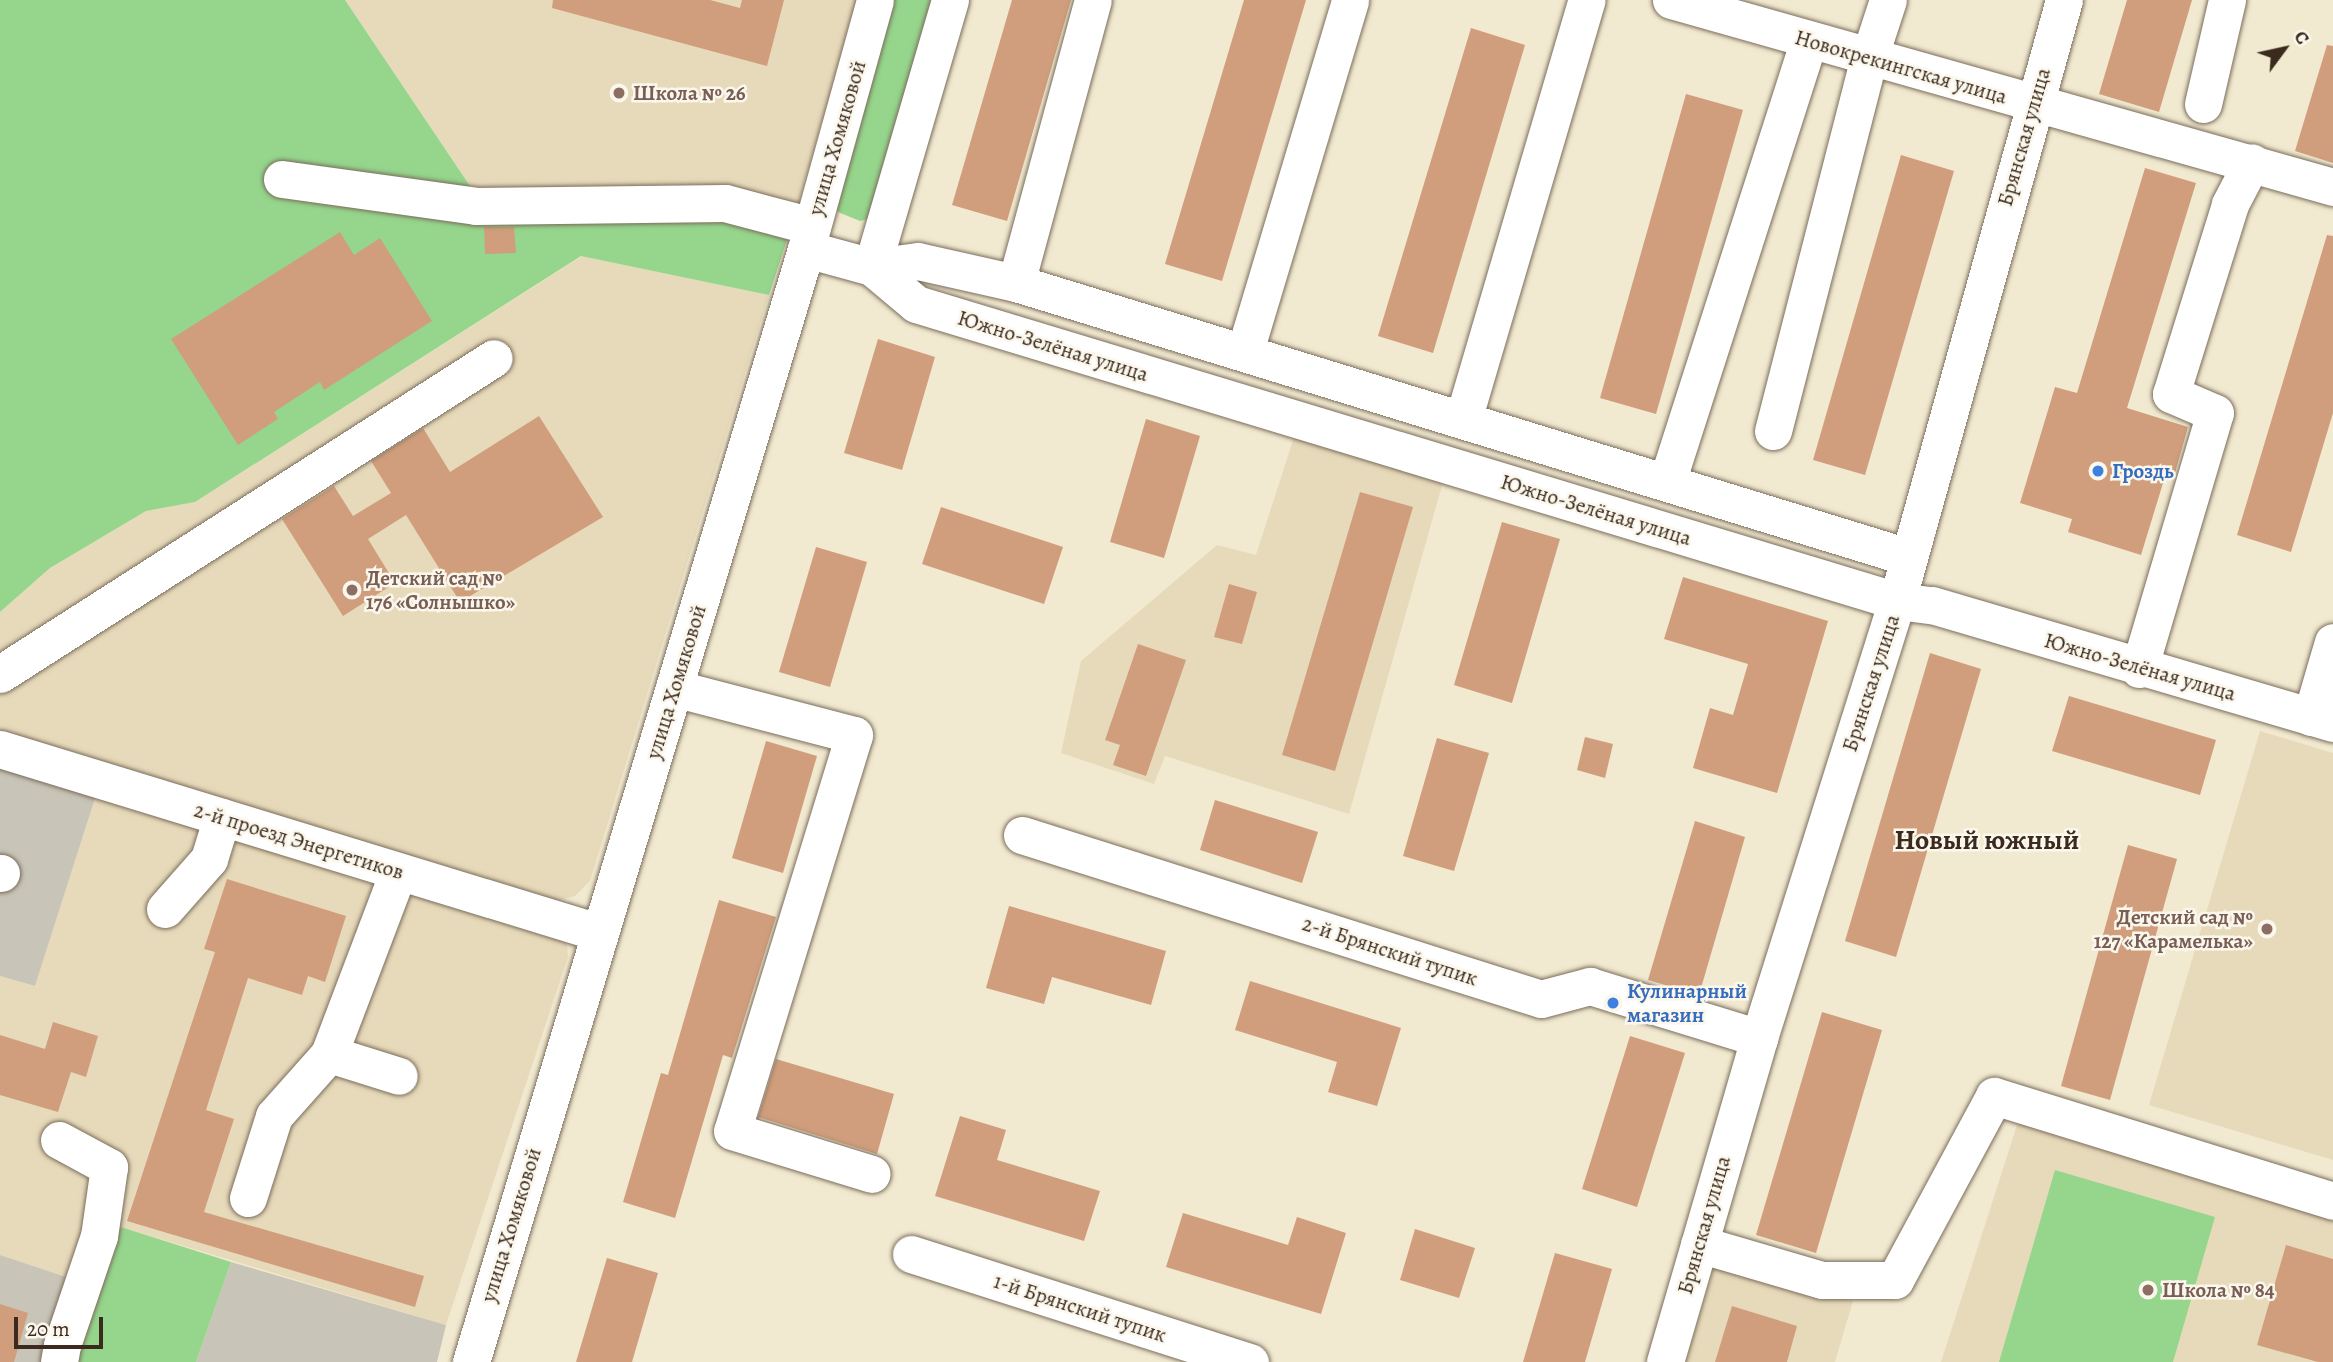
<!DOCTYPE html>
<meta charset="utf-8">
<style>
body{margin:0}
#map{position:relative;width:2333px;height:1362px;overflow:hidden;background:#f1e9d0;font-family:Alegreya,serif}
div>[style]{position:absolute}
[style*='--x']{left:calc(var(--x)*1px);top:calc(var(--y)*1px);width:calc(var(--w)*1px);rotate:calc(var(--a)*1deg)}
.built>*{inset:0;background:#e7daba}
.industrial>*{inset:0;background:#c8c4b8}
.green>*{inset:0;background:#95d68c}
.building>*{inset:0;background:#d09e7c}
.roads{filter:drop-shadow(0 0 2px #7b6d5c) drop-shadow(0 0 2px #7b6d5c)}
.minor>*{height:37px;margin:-18.5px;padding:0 18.5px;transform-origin:18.5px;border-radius:18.5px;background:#fff}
.dots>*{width:19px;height:19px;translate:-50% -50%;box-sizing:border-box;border:4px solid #fbf7ec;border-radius:50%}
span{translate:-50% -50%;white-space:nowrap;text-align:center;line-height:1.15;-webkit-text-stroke:5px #fbf7ec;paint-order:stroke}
.street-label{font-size:21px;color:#3b2a1e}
.education-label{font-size:21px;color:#785e54;font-weight:700}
.left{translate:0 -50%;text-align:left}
.right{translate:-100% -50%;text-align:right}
.shop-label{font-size:21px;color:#366cbe;font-weight:700}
.district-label{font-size:28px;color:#3b2a1e;font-weight:700}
.north{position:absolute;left:2249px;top:14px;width:70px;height:70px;-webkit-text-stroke:5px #fbf7ec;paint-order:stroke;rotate:57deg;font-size:19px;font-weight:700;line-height:28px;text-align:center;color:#3b2a1e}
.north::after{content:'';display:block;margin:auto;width:24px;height:32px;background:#3b2a1e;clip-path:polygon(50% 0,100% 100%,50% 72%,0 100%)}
.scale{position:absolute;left:14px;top:1317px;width:89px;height:32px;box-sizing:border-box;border:4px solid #3b2a1e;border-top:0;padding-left:9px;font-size:21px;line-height:24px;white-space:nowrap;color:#3b2a1e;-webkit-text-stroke:5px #fbf7ec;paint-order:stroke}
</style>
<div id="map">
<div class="built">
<i style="clip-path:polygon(345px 0,857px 0,797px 209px,474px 192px)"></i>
<i style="clip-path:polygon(582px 256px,769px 295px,590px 881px,575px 896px,556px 901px,0 732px,0 612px,50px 568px,146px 511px,195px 502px)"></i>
<i style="clip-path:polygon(1295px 434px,1443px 482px,1349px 814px,1165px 756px,1154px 784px,1061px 753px,1081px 661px,1217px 545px,1256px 555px)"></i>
<i style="clip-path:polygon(2260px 731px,2333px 753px,2333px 1160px,2149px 1105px)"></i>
<i style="clip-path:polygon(97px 792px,555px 933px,567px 944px,568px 957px,446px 1325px,121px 1227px,72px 1279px,0 1255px,0 976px,35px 986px)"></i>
<i style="clip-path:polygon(2019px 1119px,2333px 1219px,2333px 1362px,1941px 1362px)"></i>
<i style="clip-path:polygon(1717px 1258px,1853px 1301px,1835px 1362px,1686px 1362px)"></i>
</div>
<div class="industrial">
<i style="clip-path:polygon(0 761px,97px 792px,35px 986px,0 976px)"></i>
<i style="clip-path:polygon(0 1255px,72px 1279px,51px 1362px,0 1362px)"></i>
<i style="clip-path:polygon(231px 1262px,446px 1325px,437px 1362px,196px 1362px)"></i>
</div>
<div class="green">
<i style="clip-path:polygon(0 0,345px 0,474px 192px,797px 209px,769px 295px,581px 256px,195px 502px,146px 511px,50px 568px,0 612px)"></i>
<i style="clip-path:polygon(886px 0,940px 0,871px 218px,860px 221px,838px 212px,834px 203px)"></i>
<i style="clip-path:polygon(2055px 1170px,2215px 1217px,2173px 1362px,1999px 1362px)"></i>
<i style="clip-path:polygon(121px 1227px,231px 1262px,196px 1362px,51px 1362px,72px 1279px)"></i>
</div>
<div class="building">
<i style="clip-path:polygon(553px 0,710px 0,740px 8px,742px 0,784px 0,767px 66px,552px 8px)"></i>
<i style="clip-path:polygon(1012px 0,1071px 0,1007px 221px,952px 205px)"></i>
<i style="clip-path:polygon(1244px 0,1306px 0,1222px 281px,1165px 264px)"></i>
<i style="clip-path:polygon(2127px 0,2192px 0,2159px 112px,2099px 94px)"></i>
<i style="clip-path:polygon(1471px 28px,1525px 45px,1433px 353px,1378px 336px)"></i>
<i style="clip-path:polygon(2327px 45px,2333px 46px,2333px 163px,2295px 151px)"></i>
<i style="clip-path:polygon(1686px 94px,1743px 110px,1656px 414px,1600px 398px)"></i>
<i style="clip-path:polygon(1901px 155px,1954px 171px,1865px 475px,1813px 460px)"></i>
<i style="clip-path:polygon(2145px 168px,2196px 183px,2127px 408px,2188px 427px,2175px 473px,2167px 470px,2141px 555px,2068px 532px,2072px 519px,2020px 503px,2055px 387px,2077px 393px)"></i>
<i style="clip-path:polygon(484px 227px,514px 227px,516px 253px,485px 254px)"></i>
<i style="clip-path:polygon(340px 232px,354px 255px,380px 238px,432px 321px,324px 390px,320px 382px,274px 412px,278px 419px,238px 445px,171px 339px)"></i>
<i style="clip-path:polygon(2327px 235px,2333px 236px,2333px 413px,2291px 552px,2237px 535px)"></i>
<i style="clip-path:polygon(878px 339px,935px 357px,902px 470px,844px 453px)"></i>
<i style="clip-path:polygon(539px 416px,603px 517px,460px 602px,406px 515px,368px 539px,395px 583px,343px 616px,282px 519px,334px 486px,353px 516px,391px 493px,371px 461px,423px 428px,450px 472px)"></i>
<i style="clip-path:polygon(1146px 419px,1200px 436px,1164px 558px,1110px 542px)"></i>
<i style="clip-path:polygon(1360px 492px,1413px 507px,1335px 771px,1282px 755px)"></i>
<i style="clip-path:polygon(941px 507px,1063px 547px,1044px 604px,922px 564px)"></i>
<i style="clip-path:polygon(1502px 522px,1560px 539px,1512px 703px,1454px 685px)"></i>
<i style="clip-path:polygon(816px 547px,867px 562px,830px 687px,779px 672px)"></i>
<i style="clip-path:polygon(1683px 577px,1828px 621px,1777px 793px,1693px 768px,1710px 708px,1733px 715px,1748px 664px,1664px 639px)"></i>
<i style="clip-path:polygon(1229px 584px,1257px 592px,1242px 644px,1214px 637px)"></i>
<i style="clip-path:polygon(1138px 644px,1186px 660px,1146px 776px,1113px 765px,1120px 745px,1105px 740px)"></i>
<i style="clip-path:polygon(1930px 653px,1981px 669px,1896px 957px,1845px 941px)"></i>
<i style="clip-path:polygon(2069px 696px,2216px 740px,2200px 795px,2052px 751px)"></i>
<i style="clip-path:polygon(1585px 737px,1613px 744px,1605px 778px,1577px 770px)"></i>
<i style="clip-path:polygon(1437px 738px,1489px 753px,1454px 871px,1403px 856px)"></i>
<i style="clip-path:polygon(766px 741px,817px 756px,783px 873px,732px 858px)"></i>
<i style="clip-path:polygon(1215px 800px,1318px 832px,1302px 883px,1200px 850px)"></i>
<i style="clip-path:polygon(1695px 821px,1745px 837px,1699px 995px,1648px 980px)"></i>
<i style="clip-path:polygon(2128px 845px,2177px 859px,2110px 1100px,2061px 1086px)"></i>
<i style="clip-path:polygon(227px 879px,346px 916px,325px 982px,308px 976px,302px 995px,248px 978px,206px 1110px,234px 1119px,204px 1212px,424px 1276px,415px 1307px,127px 1221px,215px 952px,204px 949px)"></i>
<i style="clip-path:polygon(719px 900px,776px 917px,732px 1058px,723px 1055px,675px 1218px,623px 1202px,661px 1073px,668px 1075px)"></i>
<i style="clip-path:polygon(1009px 906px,1166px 951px,1151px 1005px,1052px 977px,1044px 1004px,986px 988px)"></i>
<i style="clip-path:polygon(1250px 981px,1401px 1028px,1377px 1106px,1328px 1092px,1337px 1062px,1235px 1030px)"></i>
<i style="clip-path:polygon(1822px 1012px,1882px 1030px,1816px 1253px,1756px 1235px)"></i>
<i style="clip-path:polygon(53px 1022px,98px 1036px,86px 1077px,71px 1072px,58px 1112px,0 1095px,0 1035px,45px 1049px)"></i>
<i style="clip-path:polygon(1630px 1036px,1685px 1053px,1637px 1207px,1582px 1189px)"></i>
<i style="clip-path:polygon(776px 1059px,894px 1094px,877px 1154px,758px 1117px)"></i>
<i style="clip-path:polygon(960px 1116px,1006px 1130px,997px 1160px,1100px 1191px,1084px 1241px,935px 1196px)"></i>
<i style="clip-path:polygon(1183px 1213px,1288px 1245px,1297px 1217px,1346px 1233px,1321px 1314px,1166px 1267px)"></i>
<i style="clip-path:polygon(1415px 1229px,1475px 1248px,1459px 1298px,1400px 1280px)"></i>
<i style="clip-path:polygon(2286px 1245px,2333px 1259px,2333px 1362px,2318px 1362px,2257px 1345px)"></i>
<i style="clip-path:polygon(1555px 1253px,1612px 1269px,1585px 1362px,1523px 1362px)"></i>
<i style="clip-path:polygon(607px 1258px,658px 1273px,632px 1362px,576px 1362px)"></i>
<i style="clip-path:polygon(0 1304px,28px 1313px,14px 1362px,0 1362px)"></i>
<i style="clip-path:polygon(1732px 1306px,1797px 1326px,1787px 1362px,1715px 1362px)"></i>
</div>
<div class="roads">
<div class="minor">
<i style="--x:950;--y:0;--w:278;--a:106.3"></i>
<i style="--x:872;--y:267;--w:46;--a:-7.4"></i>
<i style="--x:918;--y:261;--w:100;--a:12.7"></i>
<i style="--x:1016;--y:283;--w:933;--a:17.08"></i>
<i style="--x:1671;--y:0;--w:688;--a:15.77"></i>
<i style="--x:2203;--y:104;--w:107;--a:-77"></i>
<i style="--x:282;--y:179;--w:196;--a:7.9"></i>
<i style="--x:476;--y:206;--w:249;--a:-0.7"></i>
<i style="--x:725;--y:203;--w:90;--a:14.8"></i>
<i style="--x:806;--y:249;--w:68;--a:15.3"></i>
<i style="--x:872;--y:267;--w:57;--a:40.1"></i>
<i style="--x:916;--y:304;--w:1025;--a:16.84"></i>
<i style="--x:1897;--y:601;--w:35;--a:7"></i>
<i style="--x:1932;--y:605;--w:418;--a:16.4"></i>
<i style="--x:1016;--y:283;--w:293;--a:-74.8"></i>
<i style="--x:1245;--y:351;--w:366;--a:-73.3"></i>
<i style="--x:1463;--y:420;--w:438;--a:-73.6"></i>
<i style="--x:1773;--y:431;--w:385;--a:-75.6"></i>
<i style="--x:1869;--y:58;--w:61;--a:-71.9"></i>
<i style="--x:1667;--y:482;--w:463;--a:-72.2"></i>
<i style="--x:2139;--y:669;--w:267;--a:-73.5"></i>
<i style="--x:2215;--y:413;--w:48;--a:-156.6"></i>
<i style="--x:2171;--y:394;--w:199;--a:-72.7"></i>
<i style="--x:2230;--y:204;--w:47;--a:-62.4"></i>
<i style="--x:0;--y:674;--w:586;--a:-32.61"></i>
<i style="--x:674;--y:688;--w:186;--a:14.6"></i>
<i style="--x:854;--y:735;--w:414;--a:107.1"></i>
<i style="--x:732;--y:1131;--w:146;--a:17.1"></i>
<i style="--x:2311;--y:717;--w:78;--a:-73.7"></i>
<i style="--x:0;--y:749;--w:625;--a:17.02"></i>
<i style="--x:1022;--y:835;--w:544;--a:17.54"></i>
<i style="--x:1541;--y:999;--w:51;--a:-14.9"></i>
<i style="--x:1590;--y:986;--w:177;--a:17.1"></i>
<i style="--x:0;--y:873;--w:1;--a:0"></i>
<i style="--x:165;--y:909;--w:67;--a:-48.7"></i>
<i style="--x:209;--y:859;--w:44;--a:-72.8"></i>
<i style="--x:329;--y:1054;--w:73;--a:17.4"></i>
<i style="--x:59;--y:1140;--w:57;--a:28.4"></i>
<i style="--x:109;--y:1167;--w:70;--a:98.2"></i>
<i style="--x:99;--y:1236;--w:115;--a:108.7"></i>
<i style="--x:62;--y:1345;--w:17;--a:100"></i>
<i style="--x:248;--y:1198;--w:86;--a:-72.4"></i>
<i style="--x:274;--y:1116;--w:83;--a:-48.4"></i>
<i style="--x:329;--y:1054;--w:195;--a:-69.2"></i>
<i style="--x:1699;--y:1244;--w:128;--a:16.3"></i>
<i style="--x:1822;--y:1280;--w:73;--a:0"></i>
<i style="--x:1895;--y:1280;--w:209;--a:-61.7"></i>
<i style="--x:1994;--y:1096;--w:355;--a:17.2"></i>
<i style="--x:911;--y:1254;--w:356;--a:17.7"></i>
<i style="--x:471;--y:1362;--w:1162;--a:-73.25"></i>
<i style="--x:806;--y:249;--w:258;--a:-74.5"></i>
<i style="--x:1665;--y:1362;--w:337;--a:-73.8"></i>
<i style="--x:1759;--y:1038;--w:458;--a:-72.5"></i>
<i style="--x:1897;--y:601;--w:624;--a:-74.47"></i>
</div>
</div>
<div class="dots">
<i style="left:619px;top:93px;background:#8d6e63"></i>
<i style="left:2098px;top:471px;background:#3f7fe0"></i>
<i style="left:352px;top:590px;background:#8d6e63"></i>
<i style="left:2267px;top:929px;background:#8d6e63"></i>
<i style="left:1613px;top:1003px;background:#3f7fe0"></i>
<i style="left:2148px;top:1290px;background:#8d6e63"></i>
</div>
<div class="street-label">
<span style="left:1901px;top:67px;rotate:16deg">Новокрекингская улица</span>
<span style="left:2024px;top:137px;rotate:-74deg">Брянская улица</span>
<span style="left:837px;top:138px;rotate:-74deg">улица Хомяковой</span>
<span style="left:1053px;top:346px;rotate:17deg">Южно-Зелёная улица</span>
<span style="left:1596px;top:510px;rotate:17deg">Южно-Зелёная улица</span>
<span style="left:2140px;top:667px;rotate:16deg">Южно-Зелёная улица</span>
<span style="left:676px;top:682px;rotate:-73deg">улица Хомяковой</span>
<span style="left:1871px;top:683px;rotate:-72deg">Брянская улица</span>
<span style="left:299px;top:841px;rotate:17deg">2-й проезд Энергетиков</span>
<span style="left:1390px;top:951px;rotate:18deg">2-й Брянский тупик</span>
<span style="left:511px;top:1225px;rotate:-73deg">улица Хомяковой</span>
<span style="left:1704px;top:1225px;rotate:-74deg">Брянская улица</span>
<span style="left:1080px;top:1308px;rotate:18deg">1-й Брянский тупик</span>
</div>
<div class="education-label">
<span class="left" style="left:633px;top:93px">Школа № 26</span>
<span class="left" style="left:366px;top:590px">Детский сад №<br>176 «Солнышко»</span>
<span class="right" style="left:2253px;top:929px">Детский сад №<br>127 «Карамелька»</span>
<span class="left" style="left:2162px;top:1290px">Школа № 84</span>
</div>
<div class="shop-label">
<span class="left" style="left:2112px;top:471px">Гроздь</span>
<span class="left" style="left:1627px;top:1003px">Кулинарный<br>магазин</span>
</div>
<div class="district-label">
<span style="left:1987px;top:840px">Новый южный</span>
</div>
<div class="north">С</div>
<div class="scale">20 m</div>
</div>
